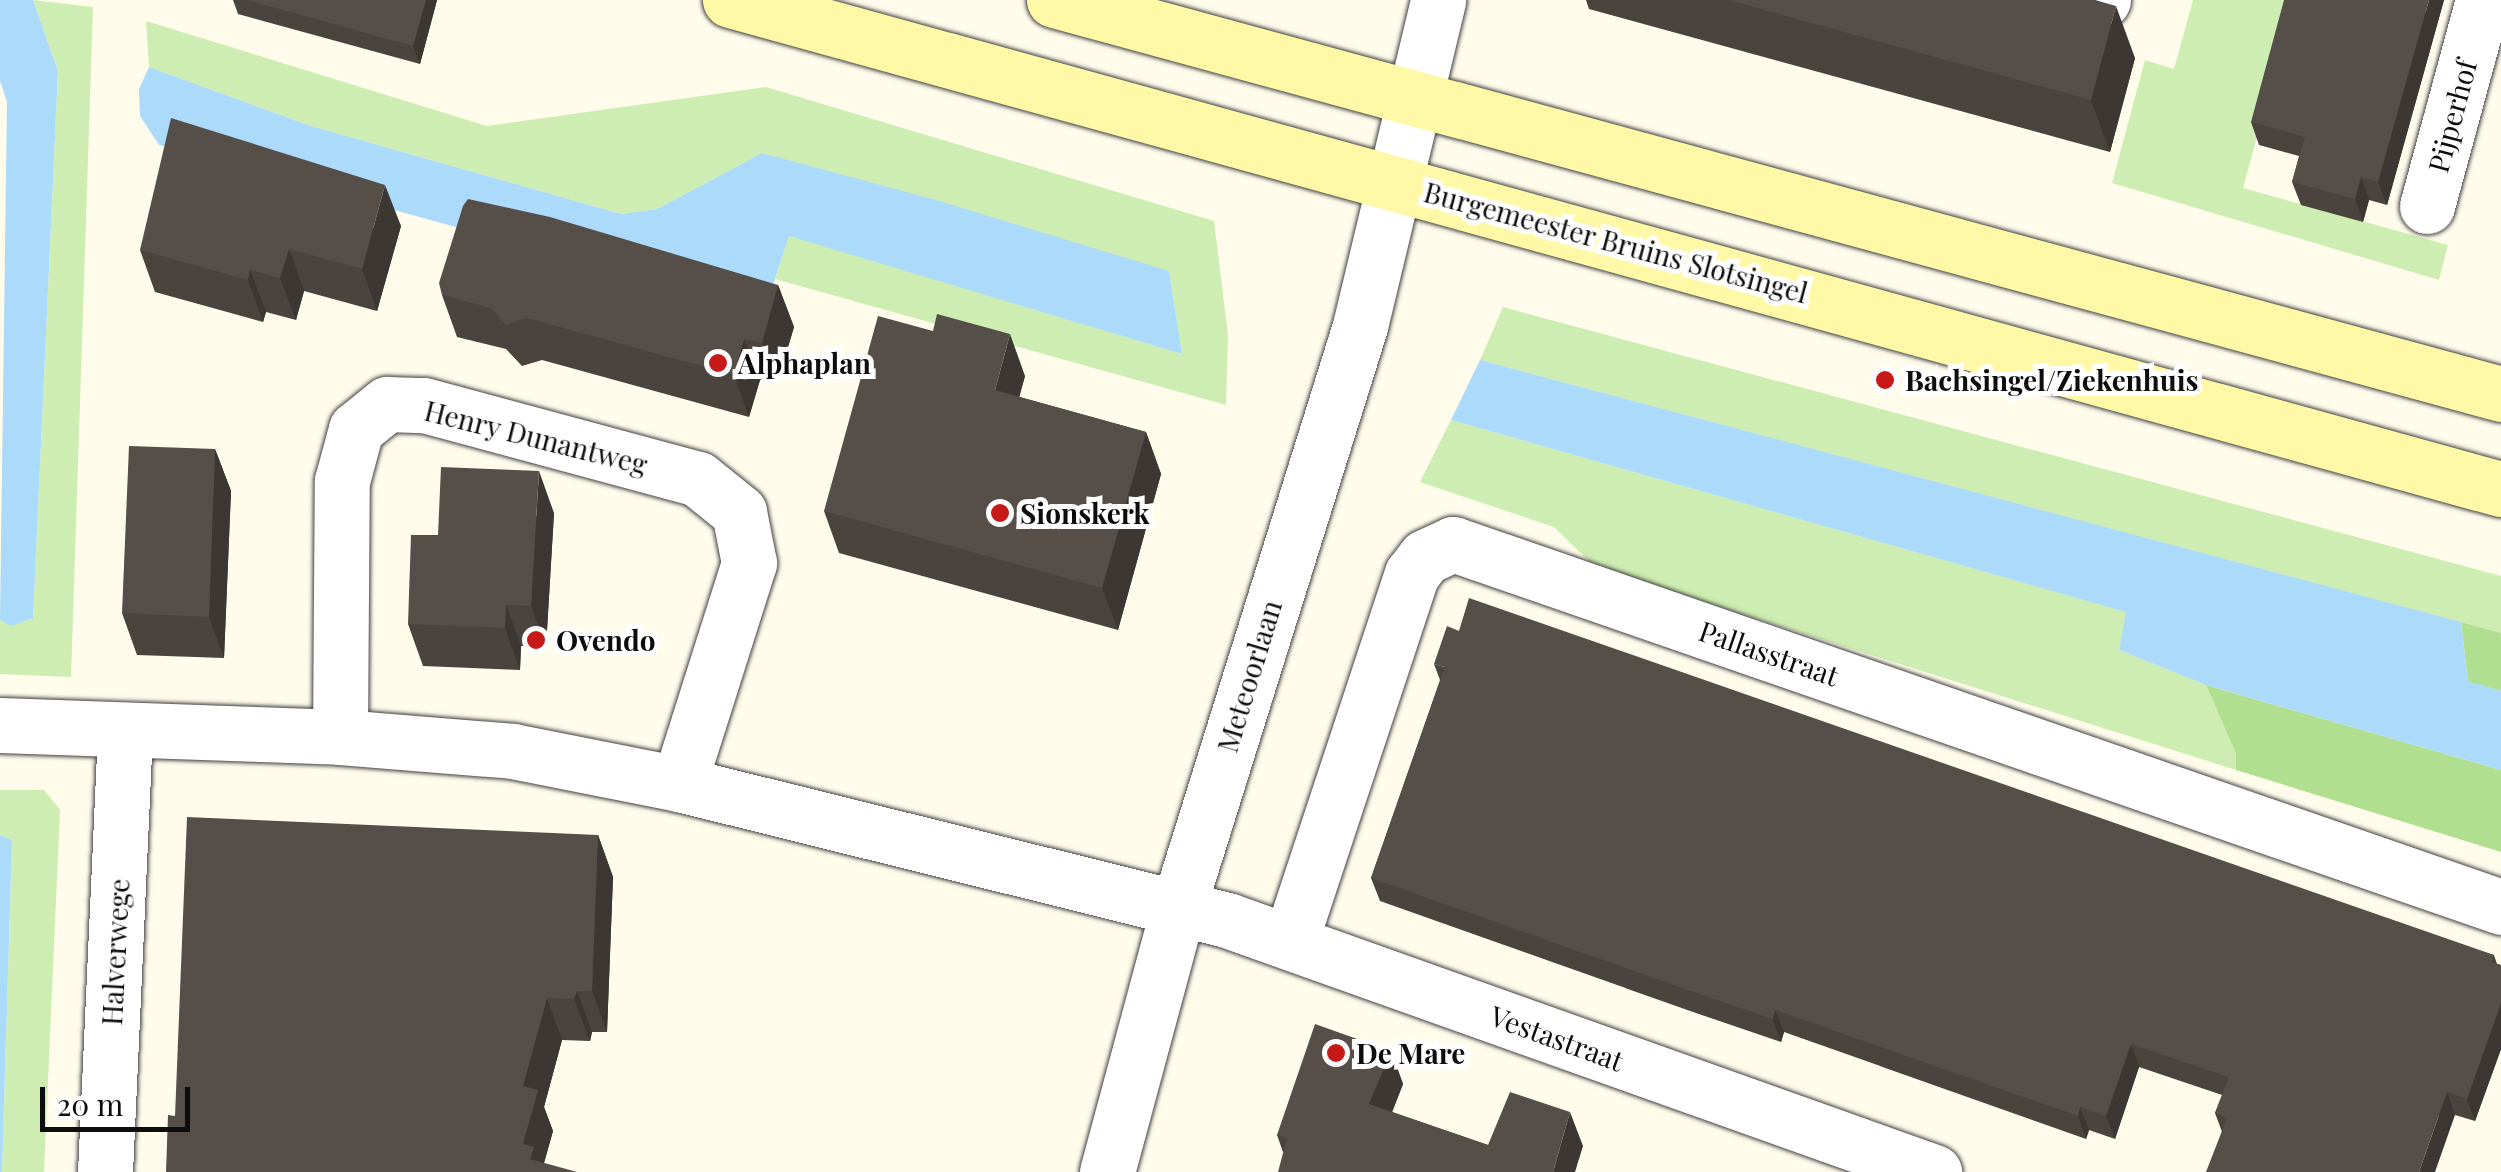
<!DOCTYPE html>
<style>
body{margin:0}
#map{position:relative;width:2501px;height:1172px;overflow:hidden;background:#fffcec;font-family:"Playfair Display",serif}
div>[style]{position:absolute}
[style*='--x']{left:calc(var(--x)*1px);top:calc(var(--y)*1px);width:calc(var(--w)*1px);rotate:calc(var(--a)*1deg)}
.green>*{inset:0;background:#ceedb2}
.forest>*{inset:0;background:#b0df90}
.water>*{inset:0;background:#acdafb}
.roads{filter:drop-shadow(0 0 2px #404040) drop-shadow(0 0 2px #404040)}
.street>*{height:55px;margin:-27.5px;padding:0 27.5px;transform-origin:27.5px;border-radius:27.5px;background:#fff}
.secondary>*{height:55px;margin:-27.5px;padding:0 27.5px;transform-origin:27.5px;border-radius:27.5px;background:#fff9a7}
.wall>*{inset:0;background:#4a433e}
.shaded-wall>*{inset:0;background:#3c3732}
.building>*{inset:0;background:#564e48}
.dots>*{width:28px;height:28px;translate:-50% -50%;box-sizing:border-box;border:5px solid #fff;border-radius:50%}
span{translate:-50% -50%;white-space:nowrap;text-align:center;line-height:1.15;-webkit-text-stroke:10px #fff;paint-order:stroke}
.street-label{font-size:28px;color:#0d0d0d}
.poi-label{font-size:28px;color:#0d0d0d;font-weight:700}
.left{translate:0 -50%;text-align:left}
.scale{position:absolute;left:40px;top:1087px;width:150px;height:45px;box-sizing:border-box;border:5px solid #0d0d0d;border-top:0;padding-left:12px;font-size:30px;line-height:35px;white-space:nowrap;color:#0d0d0d;-webkit-text-stroke:8px #fff;paint-order:stroke}
</style>
<div id="map">
<div class="green">
<i style="clip-path:polygon(33px 0,93px 7px,71px 677px,0 674px,0 620px,11px 625px,33px 618px,58px 71px)"></i>
<i style="clip-path:polygon(2193px 0,2295px 0,2243px 188px,2448px 245px,2439px 280px,2112px 183px,2145px 60px,2174px 69px)"></i>
<i style="clip-path:polygon(146px 21px,487px 126px,766px 87px,1214px 221px,1228px 335px,1226px 405px,775px 279px,789px 235px,1182px 354px,1169px 271px,762px 153px,657px 209px,621px 214px,308px 125px,149px 67px)"></i>
<i style="clip-path:polygon(1503px 307px,2501px 576px,2501px 633px,1480px 360px)"></i>
<i style="clip-path:polygon(1451px 420px,2127px 612px,2119px 650px,2206px 685px,2236px 754px,2236px 770px,1596px 568px,1554px 527px,1420px 482px)"></i>
<i style="clip-path:polygon(0 790px,44px 790px,60px 810px,44px 1172px,2px 1172px,12px 840px,0 835px)"></i>
</div>
<div class="forest">
<i style="clip-path:polygon(2461px 622px,2501px 633px,2501px 691px,2468px 682px)"></i>
<i style="clip-path:polygon(2206px 685px,2501px 770px,2501px 852px,2236px 770px,2236px 754px)"></i>
</div>
<div class="water">
<i style="clip-path:polygon(0 0,33px 0,58px 71px,33px 618px,11px 626px,0 620px,7px 102px,0 81px)"></i>
<i style="clip-path:polygon(149px 67px,308px 125px,621px 214px,657px 209px,762px 153px,936px 200px,1169px 271px,1182px 354px,789px 236px,764px 312px,159px 145px,140px 116px,139px 89px)"></i>
<i style="clip-path:polygon(1480px 360px,2461px 622px,2468px 681px,2501px 691px,2501px 770px,2206px 685px,2119px 650px,2126px 612px,1451px 420px)"></i>
<i style="clip-path:polygon(0 835px,12px 840px,2px 1172px,0 1172px)"></i>
</div>
<div class="roads">
<div class="street">
<i style="--x:2086;--y:0;--w:17;--a:0"></i>
<i style="--x:2427;--y:206;--w:213;--a:-74.8"></i>
<i style="--x:0;--y:725;--w:340;--a:2"></i>
<i style="--x:340;--y:737;--w:174;--a:4.6"></i>
<i style="--x:513;--y:751;--w:169;--a:11.2"></i>
<i style="--x:679;--y:784;--w:565;--a:13.94"></i>
<i style="--x:1227;--y:920;--w:751;--a:19.62"></i>
<i style="--x:340;--y:737;--w:256;--a:-89.6"></i>
<i style="--x:342;--y:481;--w:54;--a:-74.9"></i>
<i style="--x:356;--y:429;--w:40;--a:-39"></i>
<i style="--x:387;--y:404;--w:37;--a:2"></i>
<i style="--x:424;--y:405;--w:284;--a:15.1"></i>
<i style="--x:698;--y:479;--w:53;--a:38.8"></i>
<i style="--x:739;--y:512;--w:52;--a:78.9"></i>
<i style="--x:749;--y:563;--w:232;--a:107.6"></i>
<i style="--x:1290;--y:942;--w:388;--a:-71.7"></i>
<i style="--x:1412;--y:574;--w:21;--a:-53"></i>
<i style="--x:1425;--y:557;--w:31;--a:-25"></i>
<i style="--x:1453;--y:544;--w:1109;--a:19.1"></i>
<i style="--x:105;--y:1172;--w:440;--a:-87.4"></i>
<i style="--x:1107;--y:1172;--w:273;--a:-74.9"></i>
<i style="--x:1178;--y:908;--w:610;--a:-72.63"></i>
<i style="--x:1360;--y:326;--w:335;--a:-76.5"></i>
</div>
<div class="secondary">
<i style="--x:730;--y:0;--w:1837;--a:15.44"></i>
<i style="--x:1054;--y:0;--w:1500;--a:15.23"></i>
</div>
</div>
<div class="wall">
<i style="clip-path:polygon(233px 0,437px 0,420px 64px,238px 14px)"></i>
<i style="clip-path:polygon(1586px 0,2095px 0,2135px 58px,2110px 152px,1589px 9px)"></i>
<i style="clip-path:polygon(2444px 0,2387px 205px,2369px 200px,2363px 222px,2301px 205px,2292px 182px,2299px 156px,2259px 145px,2251px 122px)"></i>
<i style="clip-path:polygon(401px 226px,377px 311px,304px 291px,296px 320px,266px 312px,263px 322px,155px 292px,140px 250px)"></i>
<i style="clip-path:polygon(778px 285px,794px 327px,777px 384px,760px 380px,749px 417px,542px 360px,522px 366px,506px 349px,457px 337px,442px 295px)"></i>
<i style="clip-path:polygon(1025px 376px,1019px 397px,1146px 432px,1161px 474px,1118px 630px,839px 553px,824px 511px)"></i>
<i style="clip-path:polygon(215px 449px,231px 491px,224px 658px,137px 655px,122px 613px)"></i>
<i style="clip-path:polygon(554px 513px,546px 647px,521px 646px,520px 670px,423px 666px,408px 624px,438px 535px)"></i>
<i style="clip-path:polygon(1434px 664px,2494px 955px,2497px 964px,2501px 965px,2501px 1049px,2475px 1121px,2455px 1115px,2222px 1132px,2215px 1113px,2222px 1095px,2139px 1067px,2115px 1139px,2089px 1130px,2086px 1139px,1784px 1032px,1781px 1042px,1693px 1012px,1380px 901px,1371px 878px,1440px 680px)"></i>
<i style="clip-path:polygon(598px 835px,613px 877px,607px 1032px,592px 1032px,590px 1041px,562px 1040px,544px 1107px,553px 1131px,544px 1163px,175px 1116px)"></i>
<i style="clip-path:polygon(1391px 1051px,1403px 1084px,1392px 1112px,1488px 1145px,1583px 1146px,1283px 1152px,1277px 1135px)"></i>
</div>
<div class="shaded-wall">
<i style="clip-path:polygon(426px 0,437px 0,420px 64px,413px 46px)"></i>
<i style="clip-path:polygon(2429px 0,2444px 0,2387px 205px,2378px 182px)"></i>
<i style="clip-path:polygon(2116px 6px,2135px 58px,2110px 152px,2091px 100px)"></i>
<i style="clip-path:polygon(2361px 177px,2369px 200px,2363px 222px,2355px 199px)"></i>
<i style="clip-path:polygon(385px 185px,401px 226px,377px 311px,362px 269px)"></i>
<i style="clip-path:polygon(289px 249px,304px 291px,296px 320px,280px 278px)"></i>
<i style="clip-path:polygon(250px 270px,266px 312px,263px 322px,248px 280px)"></i>
<i style="clip-path:polygon(778px 285px,794px 327px,777px 384px,762px 343px)"></i>
<i style="clip-path:polygon(1010px 334px,1025px 376px,1010px 431px,995px 390px)"></i>
<i style="clip-path:polygon(744px 339px,760px 380px,749px 417px,734px 375px)"></i>
<i style="clip-path:polygon(1146px 432px,1161px 474px,1118px 630px,1102px 588px)"></i>
<i style="clip-path:polygon(215px 449px,231px 491px,224px 658px,209px 617px)"></i>
<i style="clip-path:polygon(539px 471px,554px 513px,546px 647px,531px 606px)"></i>
<i style="clip-path:polygon(506px 605px,521px 646px,520px 670px,505px 628px)"></i>
<i style="clip-path:polygon(598px 835px,613px 877px,607px 1032px,592px 991px)"></i>
<i style="clip-path:polygon(577px 991px,592px 1032px,590px 1041px,574px 999px)"></i>
<i style="clip-path:polygon(547px 998px,562px 1040px,544px 1107px,553px 1131px,542px 1170px,533px 1172px,523px 1144px,523px 1086px)"></i>
<i style="clip-path:polygon(2501px 1003px,2501px 1049px,2475px 1121px,2467px 1099px)"></i>
<i style="clip-path:polygon(1775px 1010px,1784px 1032px,1781px 1042px,1773px 1019px)"></i>
<i style="clip-path:polygon(2131px 1044px,2139px 1067px,2115px 1139px,2106px 1116px)"></i>
<i style="clip-path:polygon(1391px 1051px,1403px 1084px,1382px 1138px,1369px 1104px)"></i>
<i style="clip-path:polygon(2447px 1092px,2455px 1115px,2435px 1172px,2419px 1172px)"></i>
<i style="clip-path:polygon(2080px 1107px,2089px 1130px,2086px 1139px,2078px 1116px)"></i>
<i style="clip-path:polygon(1570px 1112px,1583px 1146px,1575px 1172px,1553px 1172px)"></i>
</div>
<div class="building">
<i style="clip-path:polygon(247px 0,426px 0,413px 46px)"></i>
<i style="clip-path:polygon(1728px 0,2095px 0,2116px 6px,2091px 100px)"></i>
<i style="clip-path:polygon(2284px 0,2429px 0,2378px 182px,2361px 177px,2355px 199px,2292px 182px,2305px 137px,2251px 122px)"></i>
<i style="clip-path:polygon(171px 118px,385px 185px,362px 269px,289px 249px,280px 278px,250px 270px,248px 280px,140px 250px)"></i>
<i style="clip-path:polygon(468px 199px,550px 217px,778px 285px,762px 343px,744px 339px,734px 375px,527px 318px,506px 325px,491px 308px,442px 295px,439px 283px,463px 206px)"></i>
<i style="clip-path:polygon(937px 314px,1010px 334px,995px 390px,1146px 432px,1102px 588px,824px 511px,878px 316px,933px 331px)"></i>
<i style="clip-path:polygon(129px 446px,215px 449px,209px 617px,122px 613px)"></i>
<i style="clip-path:polygon(441px 467px,539px 471px,531px 606px,506px 605px,505px 628px,408px 624px,411px 535px,438px 535px)"></i>
<i style="clip-path:polygon(1469px 598px,2494px 955px,2491px 962px,2501px 965px,2501px 1003px,2467px 1099px,2447px 1092px,2419px 1172px,2206px 1172px,2227px 1118px,2215px 1113px,2229px 1077px,2131px 1044px,2106px 1116px,2080px 1107px,2078px 1116px,1775px 1010px,1773px 1019px,1685px 989px,1371px 878px,1445px 667px,1434px 664px,1447px 626px,1459px 631px)"></i>
<i style="clip-path:polygon(187px 817px,598px 835px,592px 991px,577px 991px,574px 999px,547px 998px,523px 1086px,538px 1090px,523px 1144px,534px 1147px,530px 1159px,577px 1172px,166px 1172px,168px 1115px,175px 1116px)"></i>
<i style="clip-path:polygon(1315px 1024px,1391px 1051px,1369px 1104px,1488px 1145px,1510px 1092px,1570px 1112px,1553px 1172px,1278px 1172px,1287px 1138px,1277px 1135px)"></i>
</div>
<div class="dots">
<i style="left:718px;top:363px;background:#c81919"></i>
<i style="left:1885px;top:380px;background:#c81919"></i>
<i style="left:1000px;top:513px;background:#c81919"></i>
<i style="left:536px;top:640px;background:#c81919"></i>
<i style="left:1336px;top:1053px;background:#c81919"></i>
</div>
<div class="street-label">
<span style="left:2452px;top:116px;rotate:-75deg">Pijperhof</span>
<span style="left:1616px;top:242px;rotate:15deg">Burgemeester Bruins Slotsingel</span>
<span style="left:536px;top:437px;rotate:14deg">Henry Dunantweg</span>
<span style="left:1769px;top:653px;rotate:19deg">Pallasstraat</span>
<span style="left:1249px;top:676px;rotate:-73deg">Meteoorlaan</span>
<span style="left:115px;top:952px;rotate:-87deg">Halverwege</span>
<span style="left:1557px;top:1038px;rotate:20deg">Vestastraat</span>
</div>
<div class="poi-label">
<span class="left" style="left:738px;top:363px">Alphaplan</span>
<span class="left" style="left:1905px;top:380px">Bachsingel/Ziekenhuis</span>
<span class="left" style="left:1020px;top:513px">Sionskerk</span>
<span class="left" style="left:556px;top:640px">Ovendo</span>
<span class="left" style="left:1356px;top:1053px">De Mare</span>
</div>
<div class="scale">20 m</div>
</div>
